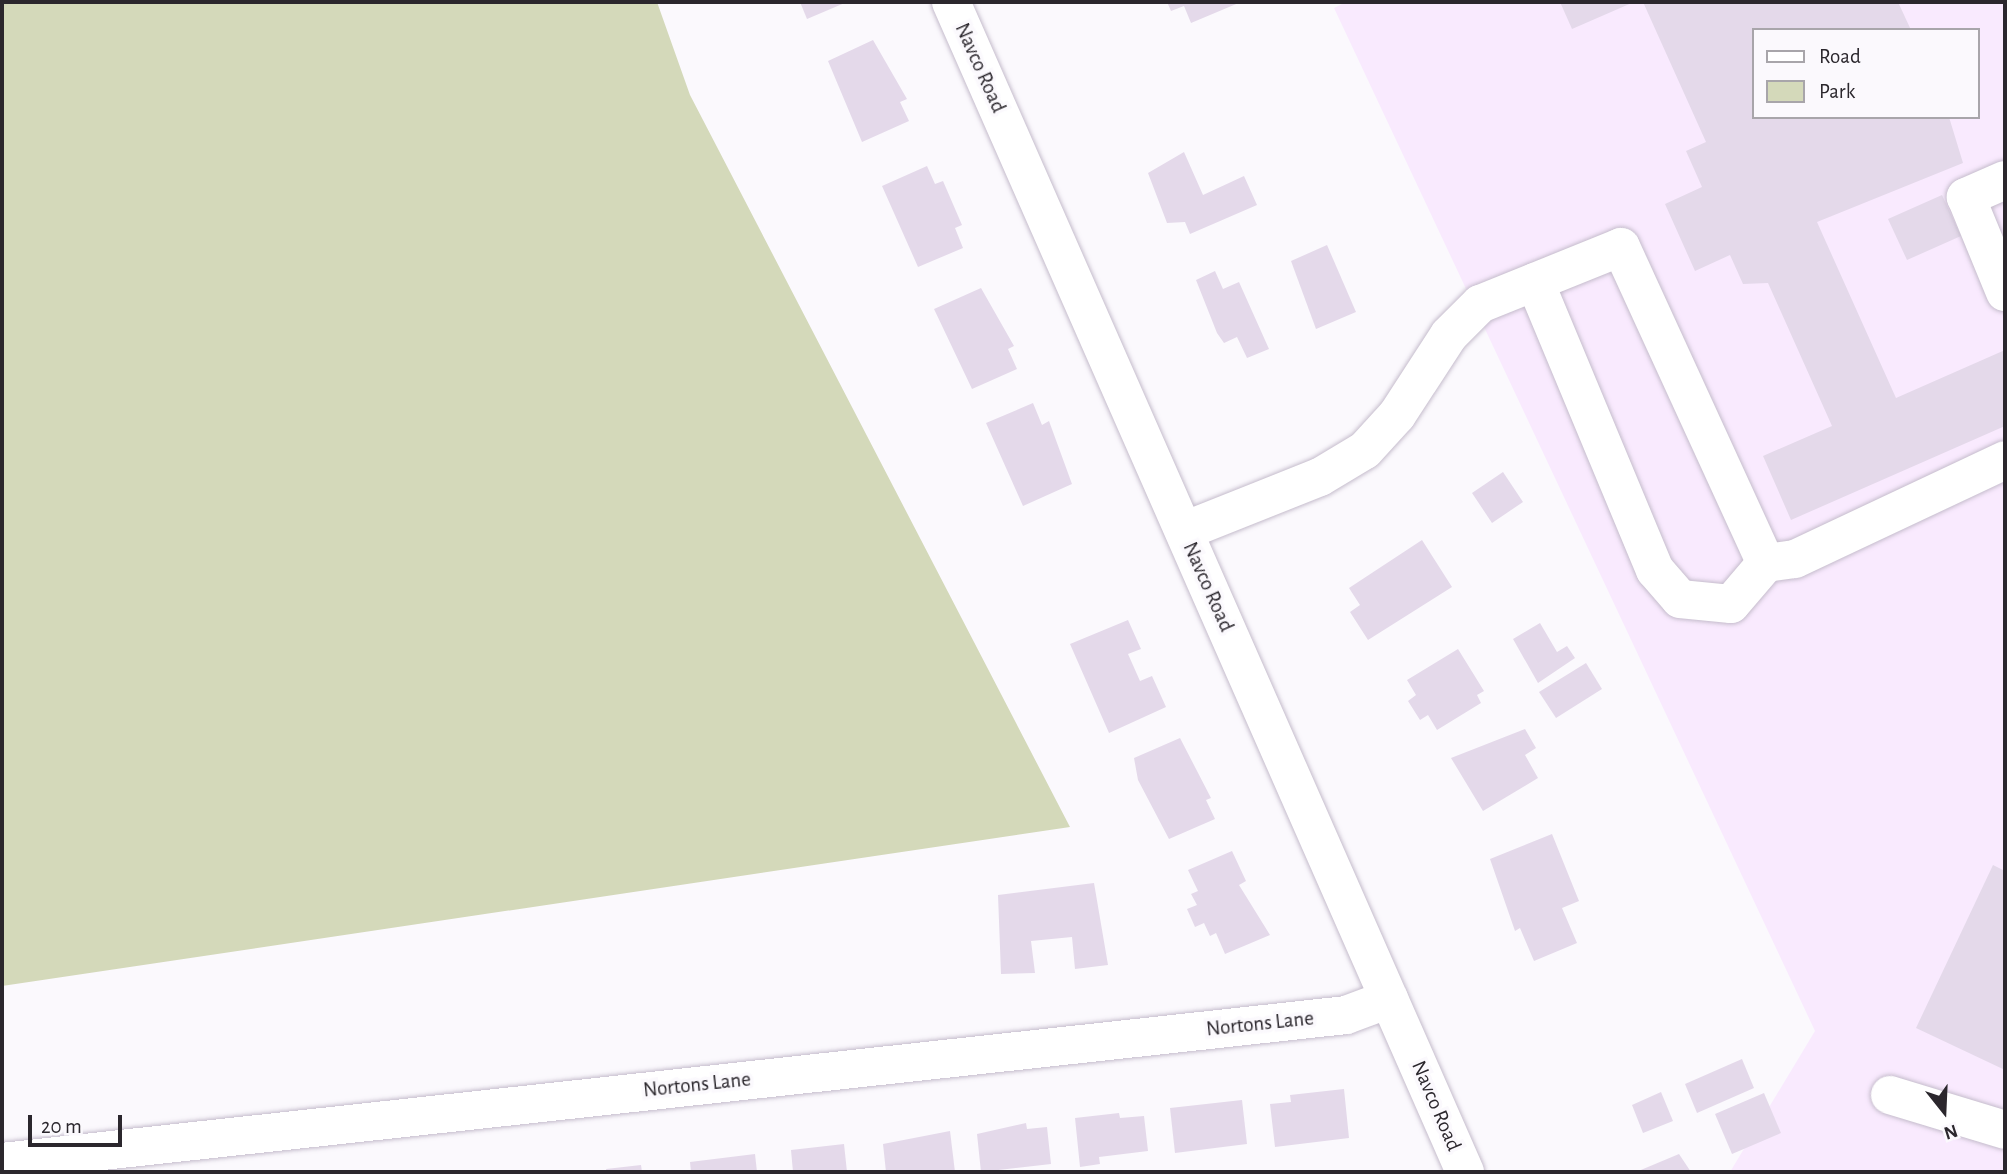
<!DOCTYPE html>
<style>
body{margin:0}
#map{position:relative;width:2007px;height:1174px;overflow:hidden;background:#fbf9fd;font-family:"Alegreya Sans",sans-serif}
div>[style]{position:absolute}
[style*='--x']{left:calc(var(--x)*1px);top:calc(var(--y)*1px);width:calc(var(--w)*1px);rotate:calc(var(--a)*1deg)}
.commercial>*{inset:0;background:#f9eafe}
.green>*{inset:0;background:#d4d9ba}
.building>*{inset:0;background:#e4d9ea}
.roads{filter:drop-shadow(0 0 2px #c5bccc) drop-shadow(0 0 2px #c5bccc)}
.minor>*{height:38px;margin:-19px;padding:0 19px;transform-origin:19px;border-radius:19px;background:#fff}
span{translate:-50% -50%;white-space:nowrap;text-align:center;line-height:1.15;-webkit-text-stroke:7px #fbf9fd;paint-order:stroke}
.street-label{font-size:21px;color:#2b272d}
.frame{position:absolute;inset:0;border:4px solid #2b272d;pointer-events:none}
.legend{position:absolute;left:1752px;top:28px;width:228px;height:91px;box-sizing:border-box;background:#fbf9fd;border:2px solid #a8a5aa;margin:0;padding:9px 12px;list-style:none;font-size:21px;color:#2b272d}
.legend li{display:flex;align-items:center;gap:14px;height:35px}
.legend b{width:35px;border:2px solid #a8a5aa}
.north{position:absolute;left:1909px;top:1076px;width:70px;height:70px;-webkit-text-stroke:5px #fbf9fd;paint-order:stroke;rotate:162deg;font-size:19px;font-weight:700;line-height:28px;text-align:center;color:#2b272d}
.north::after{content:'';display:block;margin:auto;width:24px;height:32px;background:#2b272d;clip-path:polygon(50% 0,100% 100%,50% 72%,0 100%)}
.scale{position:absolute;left:28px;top:1115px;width:94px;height:32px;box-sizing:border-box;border:4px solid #2b272d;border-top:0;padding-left:9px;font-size:21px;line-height:24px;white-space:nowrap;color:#2b272d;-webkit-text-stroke:5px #fbf9fd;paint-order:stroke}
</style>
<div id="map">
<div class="commercial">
<i style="clip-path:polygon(evenodd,1346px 2px,2005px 2px,2005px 1172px,1730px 1172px,1815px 1031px,1334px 8px,1346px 2px,1753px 30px,1977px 30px,1977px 117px,1753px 117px,1753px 30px)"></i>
</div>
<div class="green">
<i style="clip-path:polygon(2px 2px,657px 2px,690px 95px,1070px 827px,2px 986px)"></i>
</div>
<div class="building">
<i style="clip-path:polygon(800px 2px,847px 2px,807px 19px)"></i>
<i style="clip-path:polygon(1167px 2px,1241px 2px,1191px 23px,1184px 6px,1171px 11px)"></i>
<i style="clip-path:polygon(1560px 2px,1634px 2px,1572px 29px)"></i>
<i style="clip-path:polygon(1643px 2px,1898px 2px,1911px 30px,1753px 30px,1753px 117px,1949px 117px,1963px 163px,1817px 222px,1896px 398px,2005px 350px,2005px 426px,1791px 520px,1763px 456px,1832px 426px,1768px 283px,1743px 284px,1730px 255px,1695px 271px,1665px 204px,1702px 187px,1686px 151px,1706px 142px)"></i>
<i style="clip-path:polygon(873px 40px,907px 99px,900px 102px,909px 121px,862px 142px,828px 61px)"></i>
<i style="clip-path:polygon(1184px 152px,1203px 195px,1244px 176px,1257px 205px,1190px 234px,1185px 222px,1167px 223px,1148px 173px)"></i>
<i style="clip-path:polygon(927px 166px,935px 184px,943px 181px,962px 225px,955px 228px,963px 248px,918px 267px,882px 186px)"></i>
<i style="clip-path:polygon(1942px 195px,1961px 236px,1907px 260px,1888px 219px)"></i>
<i style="clip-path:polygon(1327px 245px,1356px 312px,1316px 329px,1291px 261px)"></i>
<i style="clip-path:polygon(1215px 271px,1223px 289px,1239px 282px,1269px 349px,1247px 358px,1237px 337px,1224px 343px,1217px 333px,1196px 280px)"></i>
<i style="clip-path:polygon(981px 288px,1014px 346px,1008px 349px,1017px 369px,972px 389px,934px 309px)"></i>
<i style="clip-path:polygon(1033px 403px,1042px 425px,1049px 421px,1072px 484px,1023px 506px,986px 423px)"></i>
<i style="clip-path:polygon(1503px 472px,1523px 502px,1492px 523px,1472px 493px)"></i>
<i style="clip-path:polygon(1422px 540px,1452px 587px,1368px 640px,1350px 612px,1360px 605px,1349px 588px)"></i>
<i style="clip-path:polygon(1128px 620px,1141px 649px,1128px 654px,1140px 681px,1152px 676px,1166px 707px,1109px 733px,1070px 644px)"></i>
<i style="clip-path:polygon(1540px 623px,1557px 652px,1567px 646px,1575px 658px,1538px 683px,1513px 639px)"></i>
<i style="clip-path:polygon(1458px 649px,1484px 691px,1477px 695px,1481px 703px,1437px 730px,1428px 715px,1420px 720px,1408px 701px,1416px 695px,1407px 680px)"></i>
<i style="clip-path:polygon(1586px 663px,1602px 689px,1556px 718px,1539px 692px)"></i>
<i style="clip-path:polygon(1525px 729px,1536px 748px,1525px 755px,1538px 778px,1483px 811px,1451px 758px)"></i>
<i style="clip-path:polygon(1180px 738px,1211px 798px,1206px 800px,1215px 819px,1169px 839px,1138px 780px,1134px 758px)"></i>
<i style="clip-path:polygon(1552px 834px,1579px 901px,1562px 908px,1577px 943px,1534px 961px,1520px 928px,1515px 931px,1490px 859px)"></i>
<i style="clip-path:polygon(1232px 851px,1246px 881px,1239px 885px,1270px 935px,1225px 954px,1216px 933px,1210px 936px,1204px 923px,1195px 927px,1187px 909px,1197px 905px,1191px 894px,1198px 891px,1188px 870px)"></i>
<i style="clip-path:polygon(1993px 865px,2005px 871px,2005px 1070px,1916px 1028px)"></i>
<i style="clip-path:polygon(1094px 883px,1108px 965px,1075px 969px,1072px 937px,1031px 941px,1035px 973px,1001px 974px,998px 895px)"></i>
<i style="clip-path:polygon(1742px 1059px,1754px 1088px,1697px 1113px,1685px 1084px)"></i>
<i style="clip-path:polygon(1344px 1089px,1349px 1138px,1275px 1147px,1270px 1104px,1291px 1102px,1290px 1095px)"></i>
<i style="clip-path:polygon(1661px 1092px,1673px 1121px,1643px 1133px,1632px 1105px)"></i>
<i style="clip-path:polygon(1764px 1093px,1781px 1133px,1732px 1154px,1715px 1114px)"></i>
<i style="clip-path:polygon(1242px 1100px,1247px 1144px,1175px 1153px,1170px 1108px)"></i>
<i style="clip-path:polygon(1119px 1113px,1120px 1118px,1144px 1116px,1148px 1151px,1099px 1157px,1100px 1164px,1080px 1167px,1075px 1118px)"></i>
<i style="clip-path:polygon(1026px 1123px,1027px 1129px,1047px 1127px,1051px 1164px,981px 1172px,977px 1134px)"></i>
<i style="clip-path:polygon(950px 1131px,955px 1172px,886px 1172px,883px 1144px)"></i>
<i style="clip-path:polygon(844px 1144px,847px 1172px,793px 1172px,791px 1150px)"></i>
<i style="clip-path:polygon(755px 1154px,757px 1172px,691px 1172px,690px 1162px)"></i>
<i style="clip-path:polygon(1679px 1154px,1691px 1172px,1636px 1172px)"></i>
<i style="clip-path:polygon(641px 1165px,642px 1172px,607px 1172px,606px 1169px)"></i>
</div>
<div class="roads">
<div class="minor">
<i style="--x:951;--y:2;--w:1278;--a:66.28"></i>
<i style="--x:2005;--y:180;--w:43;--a:156.4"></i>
<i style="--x:1966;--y:197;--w:103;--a:67.7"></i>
<i style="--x:1535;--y:282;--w:312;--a:67.4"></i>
<i style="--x:1655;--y:570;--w:38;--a:49"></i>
<i style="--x:1680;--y:599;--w:51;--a:5.6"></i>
<i style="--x:1731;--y:604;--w:54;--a:-49.5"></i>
<i style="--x:1766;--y:563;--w:29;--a:-8"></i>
<i style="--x:1795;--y:559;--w:232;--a:-25.2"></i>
<i style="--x:1184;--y:531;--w:146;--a:-21.7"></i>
<i style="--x:1320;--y:477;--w:52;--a:-31"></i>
<i style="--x:1365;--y:450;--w:47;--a:-47.6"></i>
<i style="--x:1397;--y:415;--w:95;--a:-57"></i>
<i style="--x:1449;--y:335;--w:44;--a:-45"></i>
<i style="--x:1480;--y:304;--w:152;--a:-22"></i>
<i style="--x:1621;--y:247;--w:348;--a:65.4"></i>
<i style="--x:1890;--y:1095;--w:120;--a:16.9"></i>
<i style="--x:2;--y:1162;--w:1352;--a:-6.24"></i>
<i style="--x:1346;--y:1015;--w:46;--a:-20.4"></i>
</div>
</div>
<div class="street-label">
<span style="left:980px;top:68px;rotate:66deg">Navco Road</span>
<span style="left:1208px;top:587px;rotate:66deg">Navco Road</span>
<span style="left:1260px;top:1024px;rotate:-6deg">Nortons Lane</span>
<span style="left:697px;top:1085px;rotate:-6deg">Nortons Lane</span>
<span style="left:1436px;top:1106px;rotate:67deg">Navco Road</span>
</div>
<div class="frame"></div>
<ul class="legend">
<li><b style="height:9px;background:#fff"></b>Road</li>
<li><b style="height:19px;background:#d4d9ba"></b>Park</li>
</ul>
<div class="north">N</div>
<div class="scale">20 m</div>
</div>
